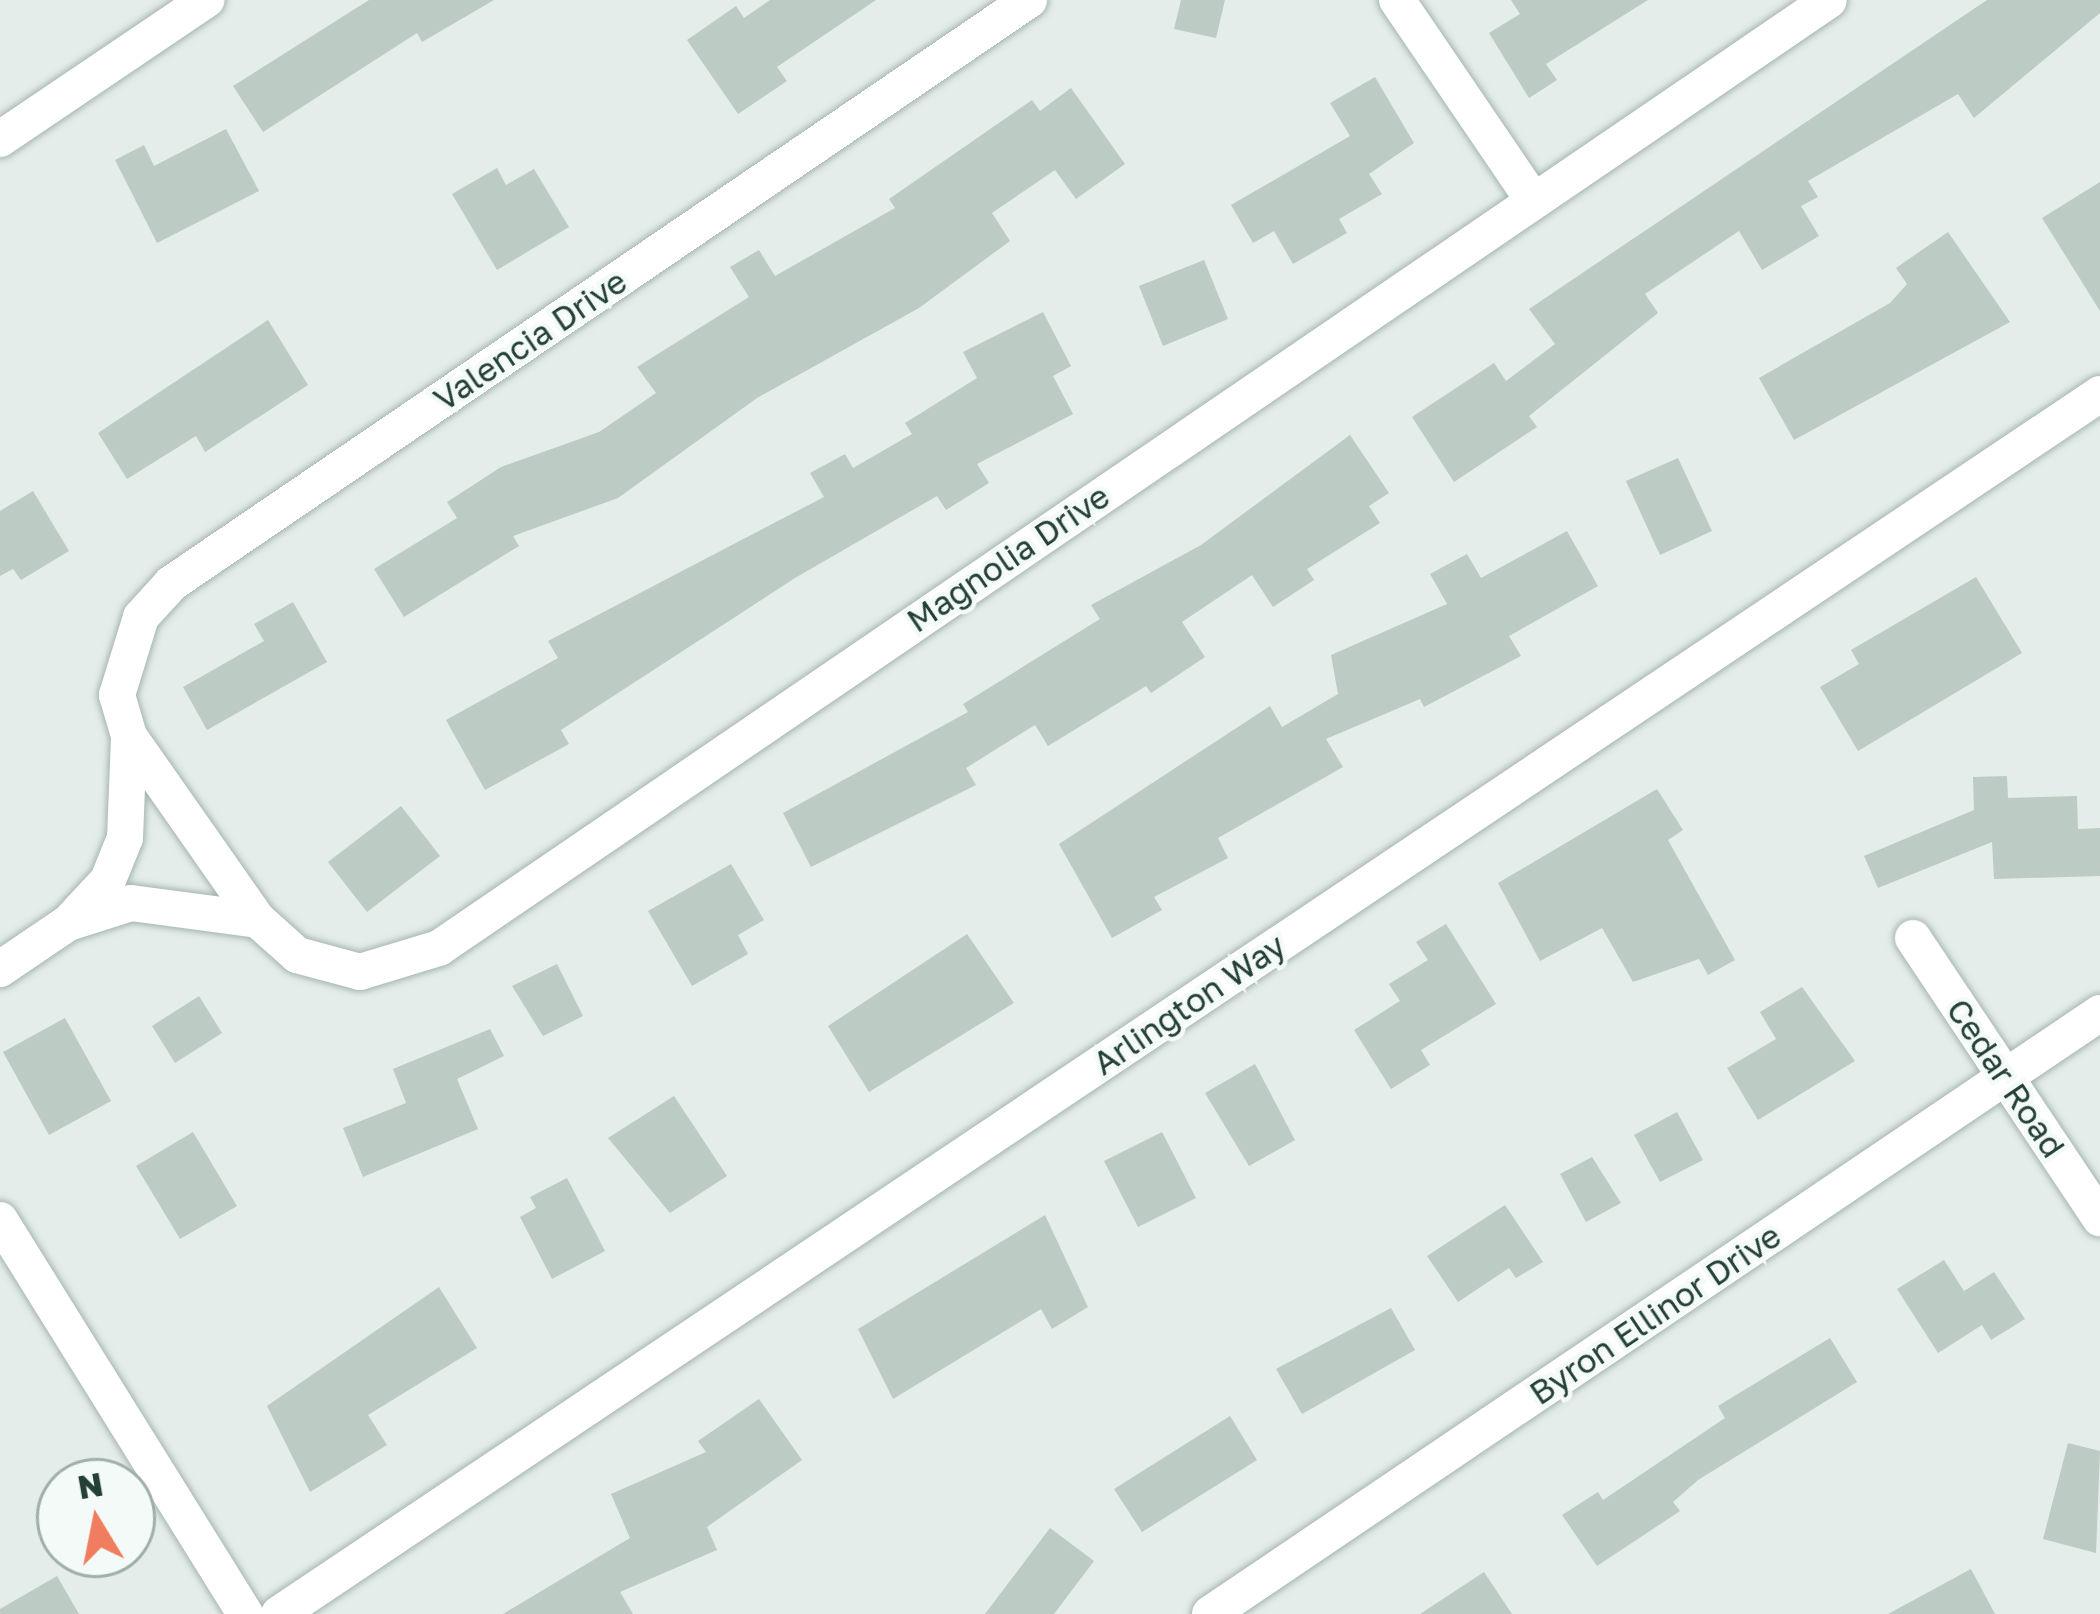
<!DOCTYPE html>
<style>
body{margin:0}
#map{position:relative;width:2100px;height:1614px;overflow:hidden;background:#e4ede9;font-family:"Golos Text",sans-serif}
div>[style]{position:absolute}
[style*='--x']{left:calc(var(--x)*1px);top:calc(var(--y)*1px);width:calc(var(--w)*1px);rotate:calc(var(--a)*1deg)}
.building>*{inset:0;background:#bccbc4}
.roads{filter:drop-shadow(0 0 3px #a6b5b0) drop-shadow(0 0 3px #a6b5b0)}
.street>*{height:36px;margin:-18px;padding:0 18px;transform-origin:18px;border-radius:18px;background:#fff}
.secondary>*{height:36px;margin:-18px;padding:0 18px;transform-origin:18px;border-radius:18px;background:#fff}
span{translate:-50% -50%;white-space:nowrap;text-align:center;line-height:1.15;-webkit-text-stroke:9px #f4faf7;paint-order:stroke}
.street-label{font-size:33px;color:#233f36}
.north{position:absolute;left:36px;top:1458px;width:120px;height:120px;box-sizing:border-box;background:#f4faf7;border:3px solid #a0afaa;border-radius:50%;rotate:350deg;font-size:33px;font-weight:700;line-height:48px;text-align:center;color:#233f36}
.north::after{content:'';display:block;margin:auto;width:42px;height:54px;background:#f07d5f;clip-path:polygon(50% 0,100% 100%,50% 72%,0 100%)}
</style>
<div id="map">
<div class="building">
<i style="clip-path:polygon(369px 0,494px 0,422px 42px,417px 33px,263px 132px,233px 86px)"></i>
<i style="clip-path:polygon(770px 0,876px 0,777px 67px,787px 81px,738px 114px,687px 40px,736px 6px,744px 18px)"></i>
<i style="clip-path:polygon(1181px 0,1225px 0,1216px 38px,1174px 29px)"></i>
<i style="clip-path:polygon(1511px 0,1648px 0,1546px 64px,1557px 80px,1529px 98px,1489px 33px,1520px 14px)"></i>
<i style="clip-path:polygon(1987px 0,2100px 0,2100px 13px,1974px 118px,1958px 94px,1808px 181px,1818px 197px,1801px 206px,1819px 236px,1762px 270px,1739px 231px,1645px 294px,1658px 313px,1529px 416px,1537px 427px,1454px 482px,1412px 417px,1494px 363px,1506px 381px,1555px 344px,1529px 309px)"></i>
<i style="clip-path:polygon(1375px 77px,1414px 143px,1369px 174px,1382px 194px,1339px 219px,1347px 233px,1293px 264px,1274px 231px,1253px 243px,1231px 205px,1350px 136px,1330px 103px)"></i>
<i style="clip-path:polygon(1071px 88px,1125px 164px,1076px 199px,1055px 170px,992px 213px,1010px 241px,919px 308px,757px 398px,618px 498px,513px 536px,519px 546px,404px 617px,374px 569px,457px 518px,447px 502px,501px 467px,599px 432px,656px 393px,637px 367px,749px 297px,730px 267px,759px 250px,775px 276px,895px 208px,889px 199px,1032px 100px,1040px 111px)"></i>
<i style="clip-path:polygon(226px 129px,259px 191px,157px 243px,115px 160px,144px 145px,154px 166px)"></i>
<i style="clip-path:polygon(497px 168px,506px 185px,534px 169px,569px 227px,497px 270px,452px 194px)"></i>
<i style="clip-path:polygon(2100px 182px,2100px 311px,2042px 218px)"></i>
<i style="clip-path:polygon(1948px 232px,2010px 322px,1794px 440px,1759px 378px,1890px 303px,1907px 284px,1896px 268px)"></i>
<i style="clip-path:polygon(1204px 260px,1228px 319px,1163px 346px,1139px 286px)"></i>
<i style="clip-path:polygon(1043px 312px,1071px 366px,1053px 376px,1073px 414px,977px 464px,989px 483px,946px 510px,937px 496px,795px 578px,561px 730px,569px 744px,485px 790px,446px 720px,558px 658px,548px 641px,824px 497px,810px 473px,845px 454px,853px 468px,912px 434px,905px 423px,977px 378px,963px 352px)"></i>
<i style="clip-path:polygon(268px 320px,308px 385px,205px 452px,196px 436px,127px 479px,98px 433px)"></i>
<i style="clip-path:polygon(1350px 435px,1389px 493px,1369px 506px,1380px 523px,1307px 569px,1314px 580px,1273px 607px,1252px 575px,1182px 622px,1205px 657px,1151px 693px,1146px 686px,1048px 746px,1035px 725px,966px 768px,976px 785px,811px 867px,783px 813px,968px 712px,963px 704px,1100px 619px,1091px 605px,1201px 545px)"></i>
<i style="clip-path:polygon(1678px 458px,1712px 531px,1660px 555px,1626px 481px)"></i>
<i style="clip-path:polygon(33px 491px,69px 551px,21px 580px,13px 569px,0 576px,0 511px)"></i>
<i style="clip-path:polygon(1567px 531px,1598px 586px,1509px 636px,1521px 656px,1424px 707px,1420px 699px,1326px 739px,1343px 767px,1218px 838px,1228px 858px,1154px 897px,1162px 910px,1112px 938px,1059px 844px,1270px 706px,1282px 727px,1338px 694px,1331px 655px,1447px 604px,1430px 574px,1467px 554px,1481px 578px)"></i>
<i style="clip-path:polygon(1976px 577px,2022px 653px,1858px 751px,1820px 687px,1859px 664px,1851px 650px)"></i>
<i style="clip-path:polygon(293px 602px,327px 662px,207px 730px,183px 687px,264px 641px,254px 624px)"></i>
<i style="clip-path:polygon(2007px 776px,2008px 798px,2077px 796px,2078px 829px,2100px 828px,2100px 876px,1994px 879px,1992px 842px,1878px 888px,1864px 856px,1974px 810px,1973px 777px)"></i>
<i style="clip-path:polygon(1657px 789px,1683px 830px,1668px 840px,1735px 960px,1708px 975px,1699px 959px,1633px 982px,1602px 928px,1540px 961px,1498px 883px)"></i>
<i style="clip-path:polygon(401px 806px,440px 856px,367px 912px,328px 862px)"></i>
<i style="clip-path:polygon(731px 864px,764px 920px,738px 935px,748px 954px,692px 986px,648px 911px)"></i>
<i style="clip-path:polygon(1446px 924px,1496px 1004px,1421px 1050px,1430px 1065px,1391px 1089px,1354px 1030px,1400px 1001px,1389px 984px,1428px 960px,1416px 942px)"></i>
<i style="clip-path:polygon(967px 934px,1014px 1003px,869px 1092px,828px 1026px)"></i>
<i style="clip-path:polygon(557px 964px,583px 1016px,543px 1036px,512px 986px)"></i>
<i style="clip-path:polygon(1802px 987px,1855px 1061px,1758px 1120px,1727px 1068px,1776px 1039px,1760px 1012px)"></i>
<i style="clip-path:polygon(199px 996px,222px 1033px,175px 1063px,152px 1026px)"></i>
<i style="clip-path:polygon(65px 1018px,111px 1101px,49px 1135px,3px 1052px)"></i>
<i style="clip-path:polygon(490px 1029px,504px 1056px,457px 1079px,478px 1129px,363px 1177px,343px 1128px,406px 1103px,393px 1069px)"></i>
<i style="clip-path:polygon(1255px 1064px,1295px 1140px,1249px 1166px,1205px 1093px)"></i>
<i style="clip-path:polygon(674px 1096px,727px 1176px,670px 1213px,608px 1138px)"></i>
<i style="clip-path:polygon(1677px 1112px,1703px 1160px,1660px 1182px,1634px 1135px)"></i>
<i style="clip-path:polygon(193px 1132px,237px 1206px,180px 1239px,136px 1166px)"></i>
<i style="clip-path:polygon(1162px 1132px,1196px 1198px,1138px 1227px,1104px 1161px)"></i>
<i style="clip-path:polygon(1592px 1157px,1621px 1203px,1586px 1222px,1560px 1174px)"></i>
<i style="clip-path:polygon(567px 1178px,605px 1251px,552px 1279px,520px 1217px,536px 1208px,530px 1197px)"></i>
<i style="clip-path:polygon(1505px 1205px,1543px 1262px,1516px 1278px,1509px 1268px,1458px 1302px,1427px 1256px)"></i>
<i style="clip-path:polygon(1045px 1215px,1088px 1307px,1052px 1329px,1041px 1309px,893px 1399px,858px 1329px)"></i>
<i style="clip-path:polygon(1944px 1260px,1964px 1291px,1994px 1272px,2025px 1319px,1991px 1340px,1982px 1325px,1938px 1353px,1897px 1289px)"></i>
<i style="clip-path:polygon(439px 1287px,477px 1348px,368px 1415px,387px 1445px,310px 1492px,267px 1406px)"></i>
<i style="clip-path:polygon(1391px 1308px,1415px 1350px,1302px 1414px,1276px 1369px)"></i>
<i style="clip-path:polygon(1830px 1338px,1857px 1382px,1698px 1480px,1673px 1502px,1680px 1511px,1597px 1566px,1562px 1515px,1598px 1492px,1603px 1500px,1725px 1418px,1718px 1406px)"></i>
<i style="clip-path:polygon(759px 1399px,802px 1460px,707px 1527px,717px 1550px,620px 1592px,633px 1614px,503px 1614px,630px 1538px,611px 1494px,706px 1452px,698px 1441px)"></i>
<i style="clip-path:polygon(1230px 1416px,1257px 1460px,1142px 1532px,1114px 1489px)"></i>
<i style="clip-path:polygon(2068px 1443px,2100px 1451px,2096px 1553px,2043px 1539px)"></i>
<i style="clip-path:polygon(1050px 1528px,1094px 1561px,1054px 1614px,985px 1614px)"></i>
<i style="clip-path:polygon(1971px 1569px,1995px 1614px,1888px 1614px)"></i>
<i style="clip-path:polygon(1484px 1572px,1512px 1614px,1420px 1614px)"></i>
<i style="clip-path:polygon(57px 1576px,79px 1614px,0 1614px,0 1609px)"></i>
</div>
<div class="roads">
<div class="street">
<i style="--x:1029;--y:0;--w:1037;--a:145.77"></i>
<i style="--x:172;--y:583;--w:46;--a:132.4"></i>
<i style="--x:141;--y:617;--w:82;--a:107.1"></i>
<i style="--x:117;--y:695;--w:43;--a:73.7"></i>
<i style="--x:129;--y:736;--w:225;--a:55"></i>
<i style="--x:258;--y:920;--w:52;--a:41.9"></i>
<i style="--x:297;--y:955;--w:65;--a:15.1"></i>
<i style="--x:360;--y:972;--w:83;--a:-16.9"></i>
<i style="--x:439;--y:948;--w:1682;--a:-34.29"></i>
<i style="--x:1397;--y:0;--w:240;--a:55.8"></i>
<i style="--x:0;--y:139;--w:249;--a:-34"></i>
<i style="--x:71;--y:920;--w:54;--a:-47.2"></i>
<i style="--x:108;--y:880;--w:45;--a:-68"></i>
<i style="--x:125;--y:838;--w:101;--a:-87.7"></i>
<i style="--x:1913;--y:938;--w:337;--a:56.3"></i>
<i style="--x:0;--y:969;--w:82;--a:-34.1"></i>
<i style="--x:68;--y:923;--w:66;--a:-17.6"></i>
<i style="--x:131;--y:903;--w:128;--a:7.6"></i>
<i style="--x:279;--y:1614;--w:2192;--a:-33.82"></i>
<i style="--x:1210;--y:1614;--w:1074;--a:-34.03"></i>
</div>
<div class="secondary">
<i style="--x:0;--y:1220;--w:464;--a:58.1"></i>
</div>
</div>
<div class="street-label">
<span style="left:530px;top:340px;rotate:-34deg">Valencia Drive</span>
<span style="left:1008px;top:558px;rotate:-34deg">Magnolia Drive</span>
<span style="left:1189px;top:1004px;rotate:-34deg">Arlington Way</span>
<span style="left:2006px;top:1078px;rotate:56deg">Cedar Road</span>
<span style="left:1655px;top:1314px;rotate:-34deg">Byron Ellinor Drive</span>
</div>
<div class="north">N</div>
</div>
